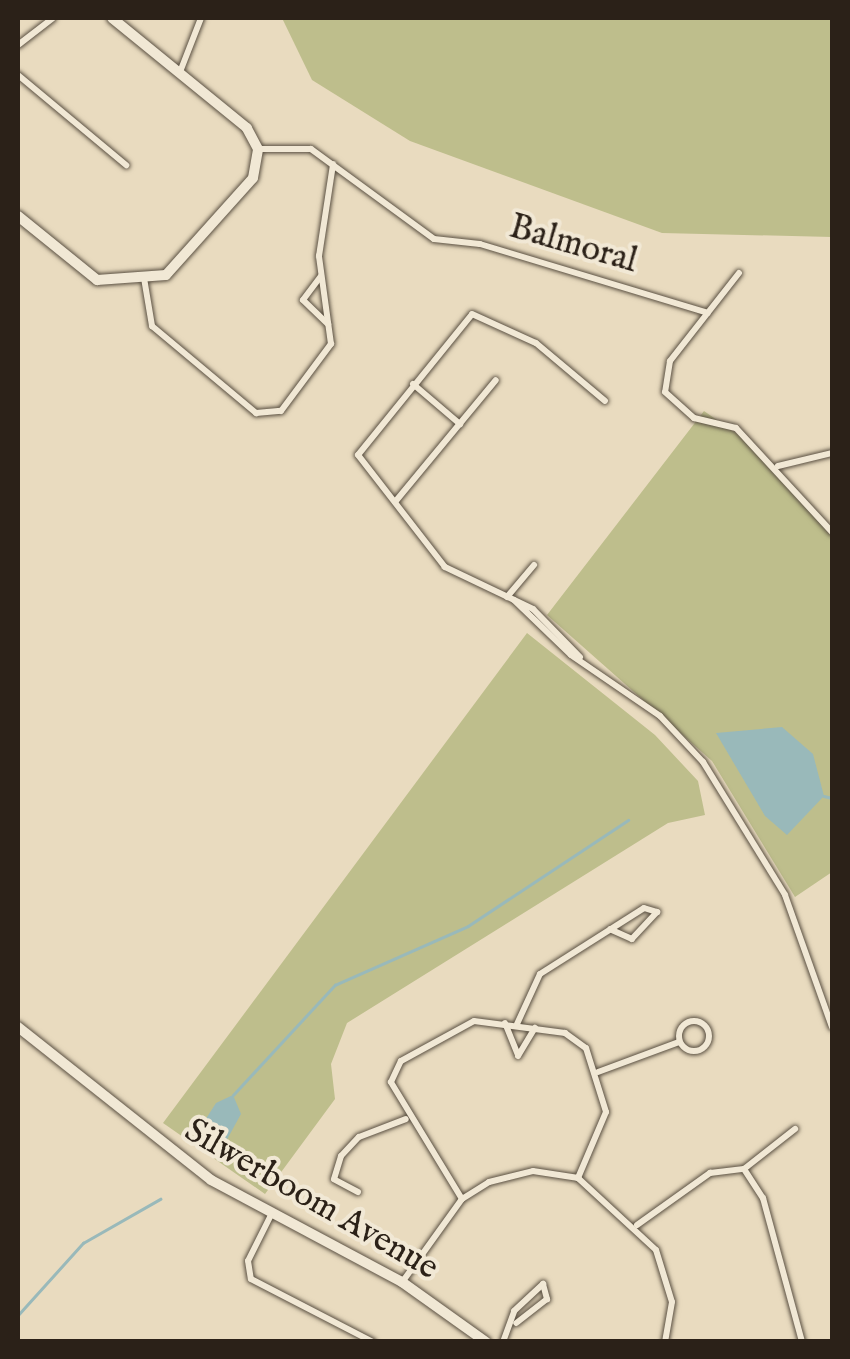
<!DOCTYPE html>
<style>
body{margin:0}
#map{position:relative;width:850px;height:1359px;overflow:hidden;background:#e9dbbf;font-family:"IM FELL English",serif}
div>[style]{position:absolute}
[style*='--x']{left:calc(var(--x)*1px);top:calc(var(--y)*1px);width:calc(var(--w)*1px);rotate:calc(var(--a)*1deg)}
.green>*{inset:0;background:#bebe8c}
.water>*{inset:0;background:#99b9ba}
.stream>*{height:2.5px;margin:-1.25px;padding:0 1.25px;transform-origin:1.25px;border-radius:1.25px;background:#99b9ba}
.roads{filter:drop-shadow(0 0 2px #5a5042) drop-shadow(0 0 2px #5a5042)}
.street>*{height:6px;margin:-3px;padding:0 3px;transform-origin:3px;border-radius:3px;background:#f1e8d5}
.street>.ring{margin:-3px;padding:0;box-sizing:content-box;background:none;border:6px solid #f1e8d5;border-radius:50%}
.secondary>*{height:10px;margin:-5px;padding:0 5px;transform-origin:5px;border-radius:5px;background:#f1e8d5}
span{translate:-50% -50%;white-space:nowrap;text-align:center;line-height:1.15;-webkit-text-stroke:8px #f1e8d5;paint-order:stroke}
.street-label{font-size:35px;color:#2b2118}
.frame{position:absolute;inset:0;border:20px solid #2b2118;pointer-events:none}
</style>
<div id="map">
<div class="green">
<i style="clip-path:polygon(282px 18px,832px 18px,832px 237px,662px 233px,410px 141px,312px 80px)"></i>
<i style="clip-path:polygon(704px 411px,753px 445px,832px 537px,832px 872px,795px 897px,712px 761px,547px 615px)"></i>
<i style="clip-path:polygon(527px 633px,655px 735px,698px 781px,705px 815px,668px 823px,347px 1023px,331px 1064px,335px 1099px,265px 1194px,163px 1123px)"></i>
</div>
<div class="water">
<i style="clip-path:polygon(782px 727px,813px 754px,824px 796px,787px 835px,765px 816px,716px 733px)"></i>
<i style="clip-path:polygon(233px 1095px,241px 1114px,219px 1154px,195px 1136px,216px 1103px)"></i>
</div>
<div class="stream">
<i style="--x:824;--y:796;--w:8;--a:14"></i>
<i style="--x:233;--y:1095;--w:150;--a:-47.2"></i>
<i style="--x:335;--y:985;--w:145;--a:-23.9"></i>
<i style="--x:468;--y:926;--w:192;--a:-33.5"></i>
<i style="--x:18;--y:1315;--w:97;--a:-47.9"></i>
<i style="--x:83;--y:1243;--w:89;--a:-29.7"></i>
</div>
<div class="roads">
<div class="street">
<i style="--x:18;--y:45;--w:44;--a:-37.6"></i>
<i style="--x:180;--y:72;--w:58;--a:-68.7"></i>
<i style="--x:18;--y:75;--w:141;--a:39.8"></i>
<i style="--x:258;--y:149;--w:53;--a:0"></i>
<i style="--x:311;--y:149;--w:152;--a:36.2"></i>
<i style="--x:434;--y:239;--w:46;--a:6.2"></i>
<i style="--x:480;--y:244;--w:238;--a:16.8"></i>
<i style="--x:739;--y:273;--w:112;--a:128.1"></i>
<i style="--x:670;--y:361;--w:31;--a:99"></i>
<i style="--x:665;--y:392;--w:39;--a:42"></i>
<i style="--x:694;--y:418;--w:43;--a:13.4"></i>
<i style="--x:736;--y:428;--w:142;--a:47.3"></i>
<i style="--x:321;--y:276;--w:30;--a:127"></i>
<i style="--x:303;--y:300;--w:35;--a:44"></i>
<i style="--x:144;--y:278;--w:49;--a:80.5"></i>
<i style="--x:152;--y:326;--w:136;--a:39.9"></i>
<i style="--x:256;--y:413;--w:25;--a:-5"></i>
<i style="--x:281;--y:411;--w:84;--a:-53.3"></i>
<i style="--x:331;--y:344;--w:89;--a:-97.8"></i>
<i style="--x:319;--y:256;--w:93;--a:-81.3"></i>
<i style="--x:413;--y:384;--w:62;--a:40.4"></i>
<i style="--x:778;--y:466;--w:56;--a:-13.5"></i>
<i style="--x:395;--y:502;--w:158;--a:-50.4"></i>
<i style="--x:507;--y:597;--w:42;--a:-49.8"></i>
<i style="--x:514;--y:600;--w:79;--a:44"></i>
<i style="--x:571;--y:655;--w:108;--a:34.4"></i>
<i style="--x:660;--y:716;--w:63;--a:46.9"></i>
<i style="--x:703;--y:762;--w:156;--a:58.3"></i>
<i style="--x:785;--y:895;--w:140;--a:70.4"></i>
<i style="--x:580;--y:657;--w:67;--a:-134.4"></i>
<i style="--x:533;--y:609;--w:98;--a:-154.5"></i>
<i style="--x:445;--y:567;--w:142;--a:-127.8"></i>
<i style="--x:358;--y:455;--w:181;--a:-51"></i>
<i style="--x:472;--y:314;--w:70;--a:24.4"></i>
<i style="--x:536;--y:343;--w:90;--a:40"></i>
<i class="ring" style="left:679px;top:1021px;width:24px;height:24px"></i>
<i style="--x:505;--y:1023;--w:35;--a:68"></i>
<i style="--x:518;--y:1056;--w:33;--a:-59"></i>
<i style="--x:517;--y:1024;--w:55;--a:-65.3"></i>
<i style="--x:540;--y:974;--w:123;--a:-32.4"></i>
<i style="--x:644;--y:908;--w:14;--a:17"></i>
<i style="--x:657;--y:912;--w:37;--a:133"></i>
<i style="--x:632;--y:939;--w:24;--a:-156"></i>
<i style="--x:598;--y:1072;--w:86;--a:-20.3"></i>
<i style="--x:744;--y:1169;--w:65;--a:-38.1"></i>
<i style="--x:358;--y:1192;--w:27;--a:-152"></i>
<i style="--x:334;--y:1179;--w:24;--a:-73"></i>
<i style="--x:341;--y:1156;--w:26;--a:-47"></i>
<i style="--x:359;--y:1137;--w:50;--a:-21"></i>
<i style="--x:462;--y:1199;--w:137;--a:-121.3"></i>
<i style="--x:391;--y:1082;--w:23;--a:-65"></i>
<i style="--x:401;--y:1061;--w:83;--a:-28.7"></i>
<i style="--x:474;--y:1021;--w:92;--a:7.5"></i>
<i style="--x:565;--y:1033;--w:26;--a:36"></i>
<i style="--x:586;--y:1048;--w:67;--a:72.6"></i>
<i style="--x:606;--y:1112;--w:72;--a:113"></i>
<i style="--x:271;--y:1215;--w:51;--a:116.6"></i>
<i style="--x:248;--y:1261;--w:18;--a:81"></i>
<i style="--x:251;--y:1279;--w:137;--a:27.3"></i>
<i style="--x:637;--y:1225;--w:90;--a:-35.5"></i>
<i style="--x:710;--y:1173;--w:34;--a:-7"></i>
<i style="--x:744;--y:1169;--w:35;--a:57"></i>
<i style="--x:763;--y:1198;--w:149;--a:74.8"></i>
<i style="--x:403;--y:1281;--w:101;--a:-54.3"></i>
<i style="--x:462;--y:1199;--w:32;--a:-32"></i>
<i style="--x:489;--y:1182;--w:45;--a:-14"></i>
<i style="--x:533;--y:1171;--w:46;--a:8.8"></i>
<i style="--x:578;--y:1178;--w:106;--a:42.7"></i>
<i style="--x:656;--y:1250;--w:54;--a:72.9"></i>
<i style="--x:672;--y:1302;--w:41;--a:99.9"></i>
<i style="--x:503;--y:1342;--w:33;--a:-70"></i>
<i style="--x:514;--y:1311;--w:40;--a:-43"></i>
<i style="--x:543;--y:1284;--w:16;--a:75"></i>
<i style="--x:547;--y:1299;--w:39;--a:142"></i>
</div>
<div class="secondary">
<i style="--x:18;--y:216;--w:102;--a:39"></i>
<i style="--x:97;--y:280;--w:69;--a:-4.1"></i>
<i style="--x:166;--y:275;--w:130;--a:-48.1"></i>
<i style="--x:253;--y:178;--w:29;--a:-80"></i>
<i style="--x:258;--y:149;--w:24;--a:-118"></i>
<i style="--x:247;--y:128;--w:174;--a:-140.8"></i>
<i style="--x:18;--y:1027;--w:246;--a:38.4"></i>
<i style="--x:211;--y:1180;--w:217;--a:28.1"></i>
<i style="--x:402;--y:1282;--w:103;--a:35.5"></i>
</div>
</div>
<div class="street-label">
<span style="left:573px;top:245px;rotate:16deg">Balmoral</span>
<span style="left:311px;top:1200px;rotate:30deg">Silwerboom Avenue</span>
</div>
<div class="frame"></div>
</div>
